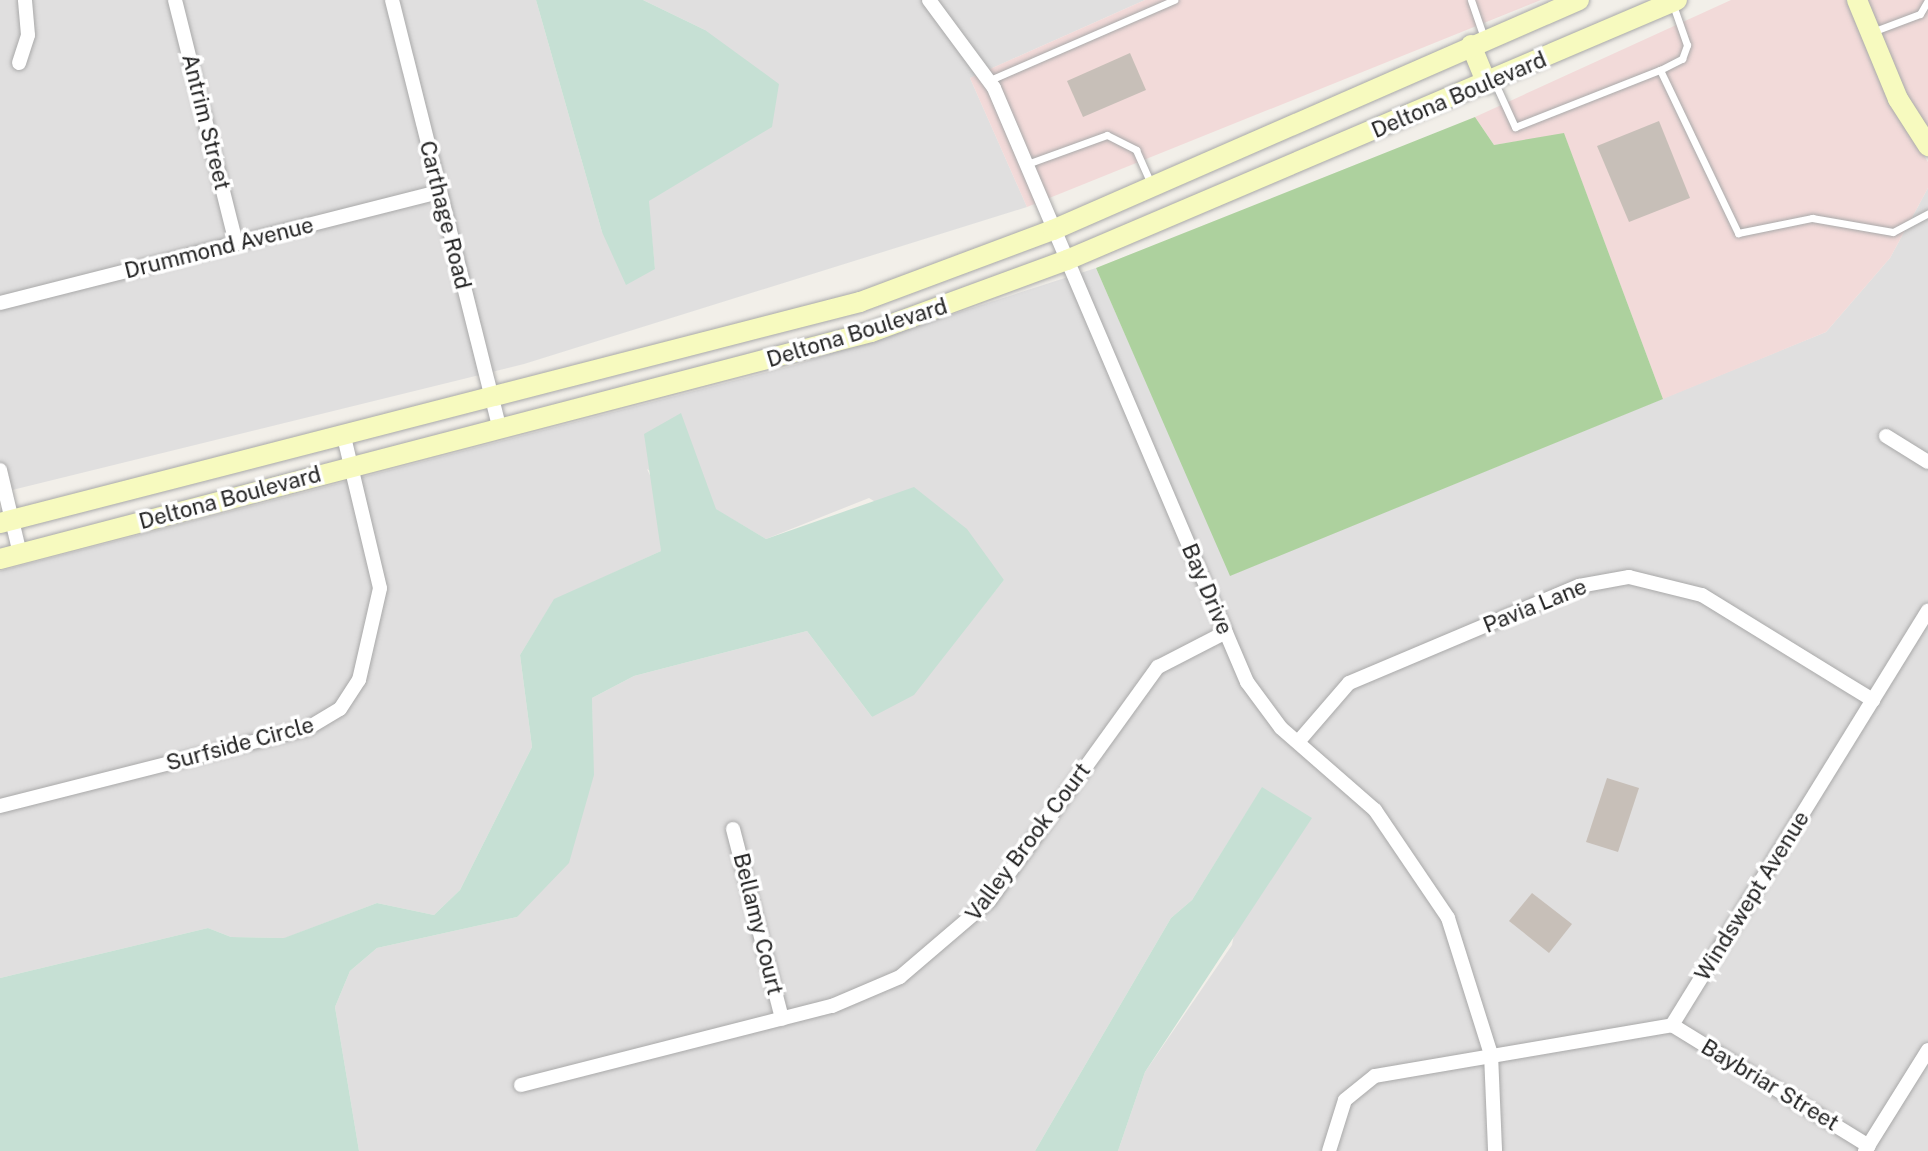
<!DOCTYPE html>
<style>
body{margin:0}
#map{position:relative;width:1928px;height:1151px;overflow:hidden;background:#f2efe9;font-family:"Public Sans",sans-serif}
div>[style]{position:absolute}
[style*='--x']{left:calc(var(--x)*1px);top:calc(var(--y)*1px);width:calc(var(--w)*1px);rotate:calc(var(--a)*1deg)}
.residential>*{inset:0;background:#e0dfdf}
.commercial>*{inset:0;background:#f2dad9}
.forest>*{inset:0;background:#add19e}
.wetland>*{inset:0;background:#c6e0d4}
.building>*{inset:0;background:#c7bfb8}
.roads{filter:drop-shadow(0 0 2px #a9a9a9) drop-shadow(0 0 2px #a9a9a9)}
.lane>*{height:7px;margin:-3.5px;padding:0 3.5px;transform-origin:3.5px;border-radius:3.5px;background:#fff}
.street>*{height:14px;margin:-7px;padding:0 7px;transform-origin:7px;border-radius:7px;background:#fff}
.secondary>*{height:20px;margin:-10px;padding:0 10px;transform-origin:10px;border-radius:10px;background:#f7fabf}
span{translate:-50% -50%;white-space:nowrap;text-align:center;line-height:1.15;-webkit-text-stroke:7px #fff;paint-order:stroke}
.street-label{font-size:22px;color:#222}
</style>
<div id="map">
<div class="residential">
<i style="clip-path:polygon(0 0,536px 0,602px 232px,655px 269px,648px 201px,699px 168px,705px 30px,643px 0,1145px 0,970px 78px,1027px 207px,524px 364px,0 493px)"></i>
<i style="clip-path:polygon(1928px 188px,1928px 1151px,1118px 1151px,1145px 1072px,1232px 945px,1262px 788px,1192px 900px,1171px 918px,1035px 1151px,359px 1151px,335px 1007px,350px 971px,377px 948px,517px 917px,593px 775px,592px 698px,634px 676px,807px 631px,872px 717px,963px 631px,1004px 580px,869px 498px,766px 539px,647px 469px,658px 492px,661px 551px,554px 600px,520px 655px,532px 747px,460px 890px,434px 915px,377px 903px,285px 938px,231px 937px,208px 928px,0 978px,0 571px,795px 365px,1096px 268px,1231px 575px,1826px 332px,1890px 258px)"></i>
</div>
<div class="commercial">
<i style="clip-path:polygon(1145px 0,1541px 0,1027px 207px,970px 78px)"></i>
<i style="clip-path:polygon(1731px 0,1846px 0,1890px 104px,1928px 162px,1928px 188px,1890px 258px,1826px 332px,1663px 399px,1564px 134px,1494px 145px,1475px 117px)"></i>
<i style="clip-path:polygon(1867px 0,1928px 0,1928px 129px,1906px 93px)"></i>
</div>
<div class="forest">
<i style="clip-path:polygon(1475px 117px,1494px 145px,1564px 133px,1663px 399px,1230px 576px,1096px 268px)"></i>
</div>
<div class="wetland">
<i style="clip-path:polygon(536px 0,643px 0,705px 30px,779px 84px,772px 127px,649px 201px,655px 269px,626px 285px,602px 232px)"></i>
<i style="clip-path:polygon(681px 413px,716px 509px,766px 539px,914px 487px,967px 529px,1004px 580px,914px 695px,872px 717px,807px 631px,634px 676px,592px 698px,594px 775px,569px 863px,517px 917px,377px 948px,350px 971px,335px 1007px,359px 1151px,0 1151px,0 978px,208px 928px,231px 937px,284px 938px,377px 903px,434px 915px,460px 890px,532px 747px,520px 655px,554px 599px,661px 551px,644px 434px)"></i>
<i style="clip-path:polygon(1262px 787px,1312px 818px,1145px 1072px,1118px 1151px,1035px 1151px,1171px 918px,1192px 900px)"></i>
</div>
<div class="building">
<i style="clip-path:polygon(1130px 53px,1146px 90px,1083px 117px,1067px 81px)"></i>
<i style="clip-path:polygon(1659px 121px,1690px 198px,1629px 222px,1597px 146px)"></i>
<i style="clip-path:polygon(1607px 778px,1639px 788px,1618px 852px,1586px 842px)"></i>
<i style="clip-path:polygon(1532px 893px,1572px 924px,1549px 953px,1509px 921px)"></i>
</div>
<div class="roads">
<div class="lane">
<i style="--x:1471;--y:0;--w:39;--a:71"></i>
<i style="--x:1872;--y:32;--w:51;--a:-20.6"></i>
<i style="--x:1920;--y:14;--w:16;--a:-60"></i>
<i style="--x:1660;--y:70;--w:25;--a:-27"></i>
<i style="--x:1682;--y:59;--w:15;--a:-70"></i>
<i style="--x:1687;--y:45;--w:42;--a:-109.3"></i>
<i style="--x:990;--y:80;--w:201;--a:-23.5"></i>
<i style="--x:1494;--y:81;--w:51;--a:65.5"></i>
<i style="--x:1515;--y:127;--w:156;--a:-21.5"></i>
<i style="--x:1660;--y:70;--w:181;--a:64.4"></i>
<i style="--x:1738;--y:233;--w:76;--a:-11.5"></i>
<i style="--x:1812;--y:218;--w:82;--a:9.8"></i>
<i style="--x:1893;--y:232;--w:40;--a:-28"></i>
<i style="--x:1027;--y:164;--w:85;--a:-19.9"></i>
<i style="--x:1107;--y:135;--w:33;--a:27"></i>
<i style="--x:1136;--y:150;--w:37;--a:66"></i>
</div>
<div class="street">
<i style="--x:175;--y:0;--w:251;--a:75.9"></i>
<i style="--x:392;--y:0;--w:443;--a:75.9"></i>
<i style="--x:929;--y:0;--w:109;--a:53.5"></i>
<i style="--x:994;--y:88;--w:646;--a:66.93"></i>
<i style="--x:1247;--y:682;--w:57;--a:53.5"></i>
<i style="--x:1281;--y:728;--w:125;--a:41.1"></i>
<i style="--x:1375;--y:810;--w:130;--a:55.9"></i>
<i style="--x:1448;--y:918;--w:143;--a:72.5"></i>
<i style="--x:1491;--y:1054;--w:97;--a:87.6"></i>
<i style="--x:19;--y:63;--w:29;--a:-72"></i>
<i style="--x:28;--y:35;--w:35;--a:-95"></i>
<i style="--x:0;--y:303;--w:453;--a:-14.2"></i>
<i style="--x:1886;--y:436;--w:49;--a:31.8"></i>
<i style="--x:0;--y:470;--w:86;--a:76.6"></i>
<i style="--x:1298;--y:742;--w:78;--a:-49.2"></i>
<i style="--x:1349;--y:683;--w:250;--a:-22.9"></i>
<i style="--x:1579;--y:586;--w:51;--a:-10.2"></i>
<i style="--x:1629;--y:577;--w:75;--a:13.9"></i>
<i style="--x:1702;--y:595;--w:201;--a:31.6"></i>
<i style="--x:0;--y:806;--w:318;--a:-14.2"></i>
<i style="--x:308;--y:728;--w:37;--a:-31"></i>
<i style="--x:340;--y:709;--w:35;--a:-57"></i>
<i style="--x:359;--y:680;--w:94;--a:-77.1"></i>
<i style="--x:380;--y:588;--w:155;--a:-103.4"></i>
<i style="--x:733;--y:829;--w:196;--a:75.5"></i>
<i style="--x:1672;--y:1025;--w:231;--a:31.6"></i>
<i style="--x:521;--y:1085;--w:321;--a:-14.3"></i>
<i style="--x:832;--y:1006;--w:74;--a:-23.1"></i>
<i style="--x:900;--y:977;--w:117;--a:-40.5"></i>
<i style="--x:989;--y:901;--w:289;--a:-54.2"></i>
<i style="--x:1158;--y:667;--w:76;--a:-27.2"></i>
<i style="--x:1329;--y:1151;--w:53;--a:-72.6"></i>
<i style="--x:1345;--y:1100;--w:38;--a:-39"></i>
<i style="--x:1375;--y:1076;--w:301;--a:-9.7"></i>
<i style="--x:1672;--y:1025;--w:487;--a:-58.3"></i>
<i style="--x:1865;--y:1151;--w:119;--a:-58"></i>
</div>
<div class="secondary">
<i style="--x:1857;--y:0;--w:107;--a:67.5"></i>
<i style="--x:1898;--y:99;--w:56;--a:57.4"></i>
<i style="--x:1471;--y:45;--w:42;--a:67.7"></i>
<i style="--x:0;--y:523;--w:888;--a:-14.41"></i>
<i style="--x:860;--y:302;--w:206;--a:-20.5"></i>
<i style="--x:1053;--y:230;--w:574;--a:-23.62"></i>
<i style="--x:0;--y:559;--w:900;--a:-14.61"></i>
<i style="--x:871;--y:332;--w:209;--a:-20.2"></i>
<i style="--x:1067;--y:260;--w:663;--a:-23.09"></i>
</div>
</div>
<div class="street-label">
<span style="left:1459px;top:95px;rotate:-23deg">Deltona Boulevard</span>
<span style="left:206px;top:122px;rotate:76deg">Antrim Street</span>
<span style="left:445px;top:215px;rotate:76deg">Carthage Road</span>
<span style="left:219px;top:248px;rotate:-14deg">Drummond Avenue</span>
<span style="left:857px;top:333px;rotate:-17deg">Deltona Boulevard</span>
<span style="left:230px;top:498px;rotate:-15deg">Deltona Boulevard</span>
<span style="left:1207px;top:589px;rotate:67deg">Bay Drive</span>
<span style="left:1535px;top:606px;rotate:-22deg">Pavia Lane</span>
<span style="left:240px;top:744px;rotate:-15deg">Surfside Circle</span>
<span style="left:1028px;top:842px;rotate:-53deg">Valley Brook Court</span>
<span style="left:1752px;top:896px;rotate:-58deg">Windswept Avenue</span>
<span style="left:758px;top:924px;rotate:76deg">Bellamy Court</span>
<span style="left:1770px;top:1085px;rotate:31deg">Baybriar Street</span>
</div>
</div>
